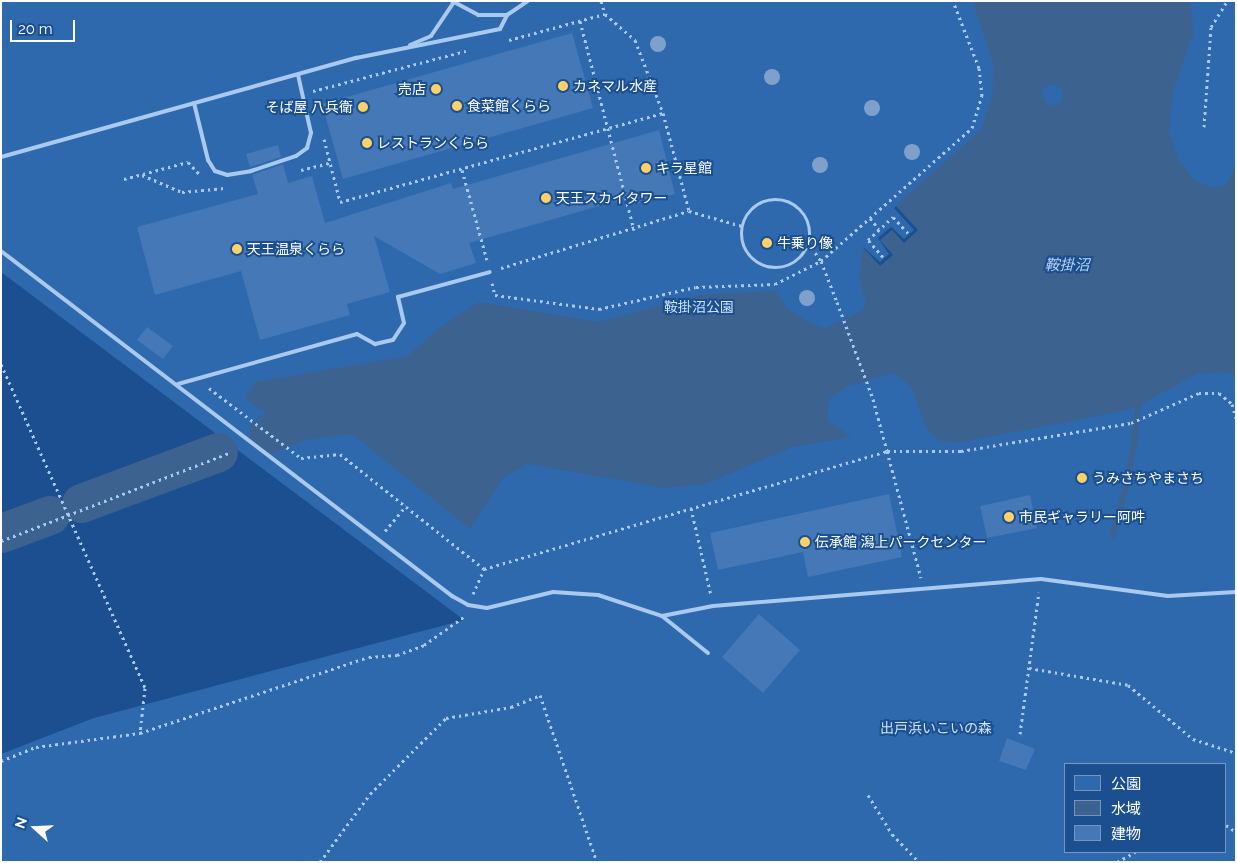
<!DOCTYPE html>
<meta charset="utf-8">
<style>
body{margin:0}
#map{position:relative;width:1237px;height:863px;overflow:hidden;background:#1b4f8f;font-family:Raleway,"Noto Sans JP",sans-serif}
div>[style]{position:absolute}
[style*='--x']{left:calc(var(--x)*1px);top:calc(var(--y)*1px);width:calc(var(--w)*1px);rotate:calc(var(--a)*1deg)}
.green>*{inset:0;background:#2e69ad}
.water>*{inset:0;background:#3c6290}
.pier>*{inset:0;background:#1b4f8f}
.stream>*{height:6px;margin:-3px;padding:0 3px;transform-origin:3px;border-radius:3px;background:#3c6290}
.river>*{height:39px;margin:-19.5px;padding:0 19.5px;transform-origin:19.5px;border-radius:19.5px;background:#3c6290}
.building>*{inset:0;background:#4478b7}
.path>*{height:3px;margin-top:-1.5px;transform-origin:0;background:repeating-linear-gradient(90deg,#a9c9ee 0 2.5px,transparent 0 6.5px)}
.path>.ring{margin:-1.5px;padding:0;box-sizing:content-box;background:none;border:3px solid #a9c9ee;border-radius:50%}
.lane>*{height:4px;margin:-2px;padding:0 2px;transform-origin:2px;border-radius:2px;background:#a9c9ee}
.trees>*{width:16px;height:16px;margin:-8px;border-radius:50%;background:#7ea0ca}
.dots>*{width:14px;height:14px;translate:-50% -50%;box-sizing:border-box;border:2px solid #1b4f8f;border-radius:50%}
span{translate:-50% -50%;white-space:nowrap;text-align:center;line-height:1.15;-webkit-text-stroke:4px #1b4f8f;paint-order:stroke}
.poi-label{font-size:14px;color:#fff}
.left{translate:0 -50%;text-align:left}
.right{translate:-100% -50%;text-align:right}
.park-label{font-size:14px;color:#cfe3fa}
.water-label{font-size:15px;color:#b5d3f5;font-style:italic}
.frame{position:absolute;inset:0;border:2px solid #fff;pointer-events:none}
.legend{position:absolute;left:1064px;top:763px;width:162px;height:90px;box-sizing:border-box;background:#1b4f8f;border:1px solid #7695bc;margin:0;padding:6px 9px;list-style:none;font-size:15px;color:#fff}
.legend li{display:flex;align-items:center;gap:10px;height:25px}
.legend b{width:25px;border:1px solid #7695bc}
.north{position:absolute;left:10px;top:803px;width:50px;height:50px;-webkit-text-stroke:4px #1b4f8f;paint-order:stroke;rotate:290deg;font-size:14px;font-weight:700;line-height:20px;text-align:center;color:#fff}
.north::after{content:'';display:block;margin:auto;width:18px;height:22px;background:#fff;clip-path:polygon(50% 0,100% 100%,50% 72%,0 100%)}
.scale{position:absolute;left:10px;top:20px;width:65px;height:22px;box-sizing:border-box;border:2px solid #fff;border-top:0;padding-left:6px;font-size:15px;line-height:18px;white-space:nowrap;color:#fff;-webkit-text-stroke:4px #1b4f8f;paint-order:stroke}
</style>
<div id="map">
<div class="green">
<i style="clip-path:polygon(evenodd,1px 1px,1236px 1px,1236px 862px,1px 862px,1px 754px,94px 718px,464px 620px,1px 272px,1px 1px,1066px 764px,1226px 764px,1226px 852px,1066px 852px,1066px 764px)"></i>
</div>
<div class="water">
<i style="clip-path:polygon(evenodd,972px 1px,1190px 1px,1194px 32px,1174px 88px,1169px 131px,1179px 160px,1194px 180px,1213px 188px,1227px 184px,1236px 164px,1236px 376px,1226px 372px,1197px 374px,1132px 409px,958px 443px,940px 441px,927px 430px,911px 386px,893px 373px,846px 387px,829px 399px,827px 420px,851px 437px,793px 447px,705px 484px,664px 488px,528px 464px,504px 477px,470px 529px,352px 434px,303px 440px,245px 398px,255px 382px,408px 356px,435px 331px,479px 302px,598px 322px,700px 295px,775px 291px,788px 309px,806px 321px,825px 328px,860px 312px,866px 303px,859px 277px,863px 247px,880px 266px,893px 255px,880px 240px,892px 230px,904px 242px,917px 230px,895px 206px,981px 130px,992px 96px,994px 65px,972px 1px,1054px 84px,1062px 89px,1063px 96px,1060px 103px,1049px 106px,1041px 93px,1044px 87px,1054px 84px)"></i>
</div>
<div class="pier">
<i style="clip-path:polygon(896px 206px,918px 230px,904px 243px,892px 230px,880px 240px,893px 255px,880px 266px,862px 246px,880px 262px,889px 254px,878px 238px,891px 227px,904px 239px,914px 230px,894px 208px)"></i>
</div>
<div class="stream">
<i style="--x:1113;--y:535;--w:61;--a:-74.8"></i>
<i style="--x:1129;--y:476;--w:71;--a:-81.9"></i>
</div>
<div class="river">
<i style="--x:269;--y:433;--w:70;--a:-22.6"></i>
<i style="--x:81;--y:503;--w:146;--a:-20.4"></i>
<i style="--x:1;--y:533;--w:52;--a:-20.2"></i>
</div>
<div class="building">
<i style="clip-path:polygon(572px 33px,593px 108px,343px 179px,322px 104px)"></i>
<i style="clip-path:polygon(659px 130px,675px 194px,633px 205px,631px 197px,469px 243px,476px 263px,440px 274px,374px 236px,390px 292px,347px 304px,350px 315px,260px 340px,241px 271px,155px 295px,137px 227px,258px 194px,252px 175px,283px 164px,288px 183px,312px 176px,325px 223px,451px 183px,453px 189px)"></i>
<i style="clip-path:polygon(278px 145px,281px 157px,250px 167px,246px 154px)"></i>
<i style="clip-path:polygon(147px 327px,173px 346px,163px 359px,137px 340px)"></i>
<i style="clip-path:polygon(889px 494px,902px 557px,808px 577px,803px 552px,718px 570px,710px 533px)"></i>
<i style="clip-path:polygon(1030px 495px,1037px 528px,987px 538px,980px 506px)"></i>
<i style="clip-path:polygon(759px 614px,800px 650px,763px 693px,722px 657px)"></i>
<i style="clip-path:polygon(1007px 738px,1035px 749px,1026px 770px,999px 761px)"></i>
</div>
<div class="path">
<i style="--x:601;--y:1;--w:14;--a:73"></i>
<i style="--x:605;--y:14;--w:40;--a:41"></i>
<i style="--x:635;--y:40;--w:78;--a:69"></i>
<i style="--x:663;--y:113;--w:101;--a:75.1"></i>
<i style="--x:580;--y:21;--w:216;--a:75.5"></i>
<i style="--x:509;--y:40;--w:99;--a:-15.2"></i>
<i style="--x:313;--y:91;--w:158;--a:-14.7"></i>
<i style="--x:1204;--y:127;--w:100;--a:-86"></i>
<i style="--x:1211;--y:27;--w:31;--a:-58"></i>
<i style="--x:324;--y:139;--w:65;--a:75.7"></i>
<i style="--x:340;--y:202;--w:335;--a:-15.4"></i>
<i style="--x:301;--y:170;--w:30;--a:-14"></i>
<i style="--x:462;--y:170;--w:93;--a:74.5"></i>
<i style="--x:142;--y:175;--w:43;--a:23"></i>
<i style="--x:182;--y:192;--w:43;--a:-5.3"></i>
<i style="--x:124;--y:179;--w:66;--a:-14.9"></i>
<i style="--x:188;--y:162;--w:19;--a:47"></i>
<i class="ring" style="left:741px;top:199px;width:65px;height:65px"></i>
<i style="--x:870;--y:218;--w:14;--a:51"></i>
<i style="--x:808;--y:242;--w:23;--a:56"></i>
<i style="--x:821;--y:261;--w:44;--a:68.7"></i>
<i style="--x:837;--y:302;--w:103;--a:69.6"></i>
<i style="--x:873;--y:399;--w:54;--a:74.9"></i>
<i style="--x:887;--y:451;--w:74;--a:0"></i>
<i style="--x:961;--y:451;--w:172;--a:-9.4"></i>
<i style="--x:1131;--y:423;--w:74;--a:-23.8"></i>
<i style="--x:1199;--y:393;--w:20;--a:0"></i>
<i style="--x:1219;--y:393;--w:17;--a:40"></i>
<i style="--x:1232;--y:404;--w:15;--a:74"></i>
<i style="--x:883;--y:257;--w:23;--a:-131"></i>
<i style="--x:868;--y:240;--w:34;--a:-43"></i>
<i style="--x:893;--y:217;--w:22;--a:47"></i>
<i style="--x:501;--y:268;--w:196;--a:-16.9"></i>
<i style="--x:689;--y:211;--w:55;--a:15.8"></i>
<i style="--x:492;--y:283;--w:12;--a:76"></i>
<i style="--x:495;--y:295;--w:105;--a:7.7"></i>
<i style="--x:599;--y:309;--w:99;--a:-12.8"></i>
<i style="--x:696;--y:287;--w:79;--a:-2.2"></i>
<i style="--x:775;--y:284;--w:51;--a:-26.6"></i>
<i style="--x:821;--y:261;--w:201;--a:-41.4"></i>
<i style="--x:972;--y:128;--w:34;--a:-73"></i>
<i style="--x:982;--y:96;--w:28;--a:-96"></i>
<i style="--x:979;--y:68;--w:72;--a:-111.2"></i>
<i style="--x:1;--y:364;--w:355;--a:66"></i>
<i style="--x:145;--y:688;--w:45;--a:96.3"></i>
<i style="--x:209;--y:388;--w:116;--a:37.3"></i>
<i style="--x:301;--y:458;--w:39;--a:-6"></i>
<i style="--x:340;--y:454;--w:184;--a:38.6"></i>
<i style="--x:484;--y:569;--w:420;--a:-16.3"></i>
<i style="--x:887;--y:451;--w:131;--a:75"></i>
<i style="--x:691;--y:508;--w:89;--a:77.1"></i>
<i style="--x:385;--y:531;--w:33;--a:-50"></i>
<i style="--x:1;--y:541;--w:244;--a:-21.1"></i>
<i style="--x:473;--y:594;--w:27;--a:-66"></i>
<i style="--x:1029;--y:668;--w:100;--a:9.7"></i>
<i style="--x:1128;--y:685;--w:85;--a:39.7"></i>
<i style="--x:1193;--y:739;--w:45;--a:18"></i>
<i style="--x:1020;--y:734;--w:143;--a:-82.4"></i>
<i style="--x:1;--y:761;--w:38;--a:-22"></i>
<i style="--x:36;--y:747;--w:105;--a:-7.7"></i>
<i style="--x:140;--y:733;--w:241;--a:-18.4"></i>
<i style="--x:369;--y:657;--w:28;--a:-4"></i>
<i style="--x:397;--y:655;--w:29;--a:-20"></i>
<i style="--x:424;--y:645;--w:50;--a:-35.3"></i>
<i style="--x:868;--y:795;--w:46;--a:58.4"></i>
<i style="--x:892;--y:834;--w:39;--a:46"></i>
<i style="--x:1226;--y:825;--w:12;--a:35"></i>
<i style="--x:320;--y:862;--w:84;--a:-53.7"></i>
<i style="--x:370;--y:794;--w:107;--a:-45"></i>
<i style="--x:446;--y:718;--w:66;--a:-9.6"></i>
<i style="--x:511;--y:707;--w:31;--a:-22"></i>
<i style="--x:540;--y:695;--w:176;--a:71.2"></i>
<i style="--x:1117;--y:862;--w:21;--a:-29"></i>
</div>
<div class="lane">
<i style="--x:452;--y:1;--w:30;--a:28"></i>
<i style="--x:478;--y:15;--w:29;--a:0"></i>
<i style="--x:507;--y:15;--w:25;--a:-34"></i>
<i style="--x:410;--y:45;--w:23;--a:-23"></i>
<i style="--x:431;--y:36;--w:40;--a:-56"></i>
<i style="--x:194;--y:103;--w:59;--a:76.2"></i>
<i style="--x:208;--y:160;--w:13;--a:58"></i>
<i style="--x:215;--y:171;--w:13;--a:18"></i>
<i style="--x:227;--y:175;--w:24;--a:-9"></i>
<i style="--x:251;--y:171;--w:47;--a:-18.4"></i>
<i style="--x:296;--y:156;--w:14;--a:-36"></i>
<i style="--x:307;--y:148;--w:16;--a:-75"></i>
<i style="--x:311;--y:133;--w:59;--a:-102.6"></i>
<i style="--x:1;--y:157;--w:369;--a:-15.6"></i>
<i style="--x:356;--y:58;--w:147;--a:-11.4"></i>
<i style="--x:500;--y:29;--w:16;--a:-63"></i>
<i style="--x:1;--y:251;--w:568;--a:37.41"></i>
<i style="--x:452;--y:596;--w:18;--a:29"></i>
<i style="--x:468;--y:605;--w:19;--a:9"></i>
<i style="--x:487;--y:608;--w:68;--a:-13.6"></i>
<i style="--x:553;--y:592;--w:45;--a:3.8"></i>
<i style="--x:598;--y:595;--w:67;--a:18.2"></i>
<i style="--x:662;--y:616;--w:59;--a:38.8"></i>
<i style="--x:178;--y:384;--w:186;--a:-15.6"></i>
<i style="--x:357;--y:334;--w:21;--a:29"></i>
<i style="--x:375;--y:344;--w:18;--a:-13"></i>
<i style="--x:393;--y:340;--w:20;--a:-57"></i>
<i style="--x:404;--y:323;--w:27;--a:-103"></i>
<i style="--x:398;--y:297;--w:95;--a:-15.2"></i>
<i style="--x:662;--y:616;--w:52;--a:-11.1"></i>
<i style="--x:713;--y:606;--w:329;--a:-4.7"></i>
<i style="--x:1041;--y:579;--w:128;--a:7.6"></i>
<i style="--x:1168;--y:596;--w:68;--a:-3.4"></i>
</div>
<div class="trees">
<i style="left:658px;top:44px"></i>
<i style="left:772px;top:77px"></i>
<i style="left:872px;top:108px"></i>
<i style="left:912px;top:152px"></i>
<i style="left:820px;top:165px"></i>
<i style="left:807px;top:298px"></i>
</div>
<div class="dots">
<i style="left:563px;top:86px;background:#ffd166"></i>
<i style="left:436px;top:89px;background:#ffd166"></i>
<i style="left:457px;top:106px;background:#ffd166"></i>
<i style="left:363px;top:107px;background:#ffd166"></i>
<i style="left:367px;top:143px;background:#ffd166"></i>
<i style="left:646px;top:168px;background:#ffd166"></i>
<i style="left:546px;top:198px;background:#ffd166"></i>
<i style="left:767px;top:243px;background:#ffd166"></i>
<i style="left:237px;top:249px;background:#ffd166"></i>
<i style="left:1082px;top:478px;background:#ffd166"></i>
<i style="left:1009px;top:517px;background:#ffd166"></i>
<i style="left:805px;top:542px;background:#ffd166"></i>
</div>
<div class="poi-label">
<span class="left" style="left:573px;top:86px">カネマル水産</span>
<span class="right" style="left:426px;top:89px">売店</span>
<span class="left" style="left:467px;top:106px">食菜館くらら</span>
<span class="right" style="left:353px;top:107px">そば屋 八兵衛</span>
<span class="left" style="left:377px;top:143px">レストランくらら</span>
<span class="left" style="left:656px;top:168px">キラ星館</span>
<span class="left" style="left:556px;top:198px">天王スカイタワー</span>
<span class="left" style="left:777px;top:243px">牛乗り像</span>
<span class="left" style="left:247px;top:249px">天王温泉くらら</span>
<span class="left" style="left:1092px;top:478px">うみさちやまさち</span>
<span class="left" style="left:1019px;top:517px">市民ギャラリー阿吽</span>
<span class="left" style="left:815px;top:542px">伝承館 潟上パークセンター</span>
</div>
<div class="park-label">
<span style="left:699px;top:307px">鞍掛沼公園</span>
<span style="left:936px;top:728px">出戸浜いこいの森</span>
</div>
<div class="water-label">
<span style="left:1067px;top:266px">鞍掛沼</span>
</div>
<div class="frame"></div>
<ul class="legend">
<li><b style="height:14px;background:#2e69ad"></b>公園</li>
<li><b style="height:14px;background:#3c6290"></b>水域</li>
<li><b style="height:14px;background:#4478b7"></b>建物</li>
</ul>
<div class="north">N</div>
<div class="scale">20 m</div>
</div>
